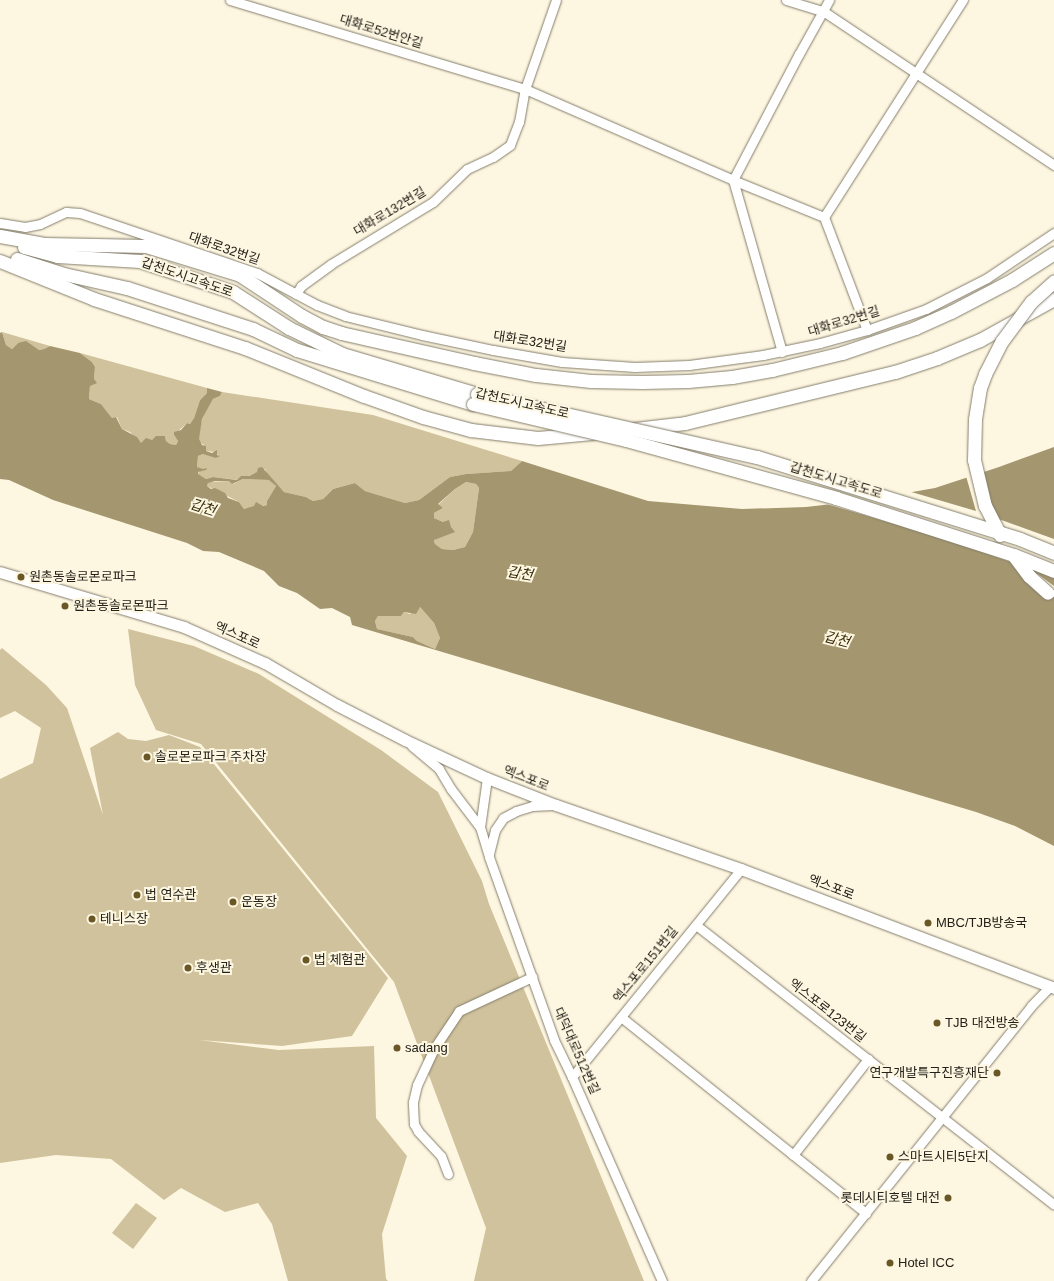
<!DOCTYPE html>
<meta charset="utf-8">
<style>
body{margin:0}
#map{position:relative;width:1054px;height:1281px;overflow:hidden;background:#fdf6e1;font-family:Arial,"Noto Sans KR",sans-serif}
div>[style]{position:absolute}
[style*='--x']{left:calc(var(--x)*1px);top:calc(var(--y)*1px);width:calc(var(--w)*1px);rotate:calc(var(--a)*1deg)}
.green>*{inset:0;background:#cfc29c}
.water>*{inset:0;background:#a4976f}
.pier>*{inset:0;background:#fdf6e1}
.roads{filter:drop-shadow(0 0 1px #837d6a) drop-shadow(0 0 1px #837d6a)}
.minor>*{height:9px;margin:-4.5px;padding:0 4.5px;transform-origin:4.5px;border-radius:4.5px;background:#fff}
.major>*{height:11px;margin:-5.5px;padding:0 5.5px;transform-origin:5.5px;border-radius:5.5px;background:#fff}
.highway>*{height:13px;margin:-6.5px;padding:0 6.5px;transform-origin:6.5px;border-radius:6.5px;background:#fff}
.bridges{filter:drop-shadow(0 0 1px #837d6a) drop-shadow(0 0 1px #837d6a)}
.highway-bridge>*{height:13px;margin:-6.5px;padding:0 6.5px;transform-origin:6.5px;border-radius:6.5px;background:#fff}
.dots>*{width:11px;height:11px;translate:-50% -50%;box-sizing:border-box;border:2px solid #fdf6e1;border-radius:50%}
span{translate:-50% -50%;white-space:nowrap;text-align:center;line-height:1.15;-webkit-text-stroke:4px #fdf6e1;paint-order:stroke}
.street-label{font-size:13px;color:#232119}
.poi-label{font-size:13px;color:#232119}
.left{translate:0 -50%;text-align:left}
.right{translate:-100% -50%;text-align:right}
.water-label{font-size:14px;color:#362b09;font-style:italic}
</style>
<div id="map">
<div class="green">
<i style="clip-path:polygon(2px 332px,50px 346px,44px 349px,39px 350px,18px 343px,12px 349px,6px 345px)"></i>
<i style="clip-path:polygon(80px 353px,207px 388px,207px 393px,200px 400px,194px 418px,190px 424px,187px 423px,174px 435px,178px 441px,176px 445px,170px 444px,166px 441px,165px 436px,141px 443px,130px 432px,122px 429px,117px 417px,112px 418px,101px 404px,89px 399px,90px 386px,94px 379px,95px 367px,92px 362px)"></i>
<i style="clip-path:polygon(222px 392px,373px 415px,522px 461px,511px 471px,466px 474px,450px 477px,419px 500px,405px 503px,365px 491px,355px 483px,333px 489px,323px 499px,313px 501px,306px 497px,284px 492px,267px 474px,265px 469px,239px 480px,213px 477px,206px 479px,197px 474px,200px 471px,204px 471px,197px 467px,198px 456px,203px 454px,219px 456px,215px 452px,206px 451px,204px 445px,199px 442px,199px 433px,202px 419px,210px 404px,213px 399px,220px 396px)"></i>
<i style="clip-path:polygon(243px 479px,270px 480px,276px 486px,267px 501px,267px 505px,244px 509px,239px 502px,207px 486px,208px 482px,229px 481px,233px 484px)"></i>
<i style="clip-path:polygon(466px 482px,476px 484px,479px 488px,473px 532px,465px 547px,453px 550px,442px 549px,435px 544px,434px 540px,438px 537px,443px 522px,434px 518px,434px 513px,443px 508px,438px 505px,455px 489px)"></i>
<i style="clip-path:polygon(419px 606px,434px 623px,440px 638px,435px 649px,417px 641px,413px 637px,377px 629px,375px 621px,378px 616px,401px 616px,404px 612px,410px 614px)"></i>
<i style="clip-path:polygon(128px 629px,194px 646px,259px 674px,381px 750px,438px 792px,482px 881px,489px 904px,644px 1281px,474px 1281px,486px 1228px,394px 982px,201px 744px,156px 730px,135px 685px)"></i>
<i style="clip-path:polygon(2px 648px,46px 685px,67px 708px,103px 815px,90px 748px,118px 732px,128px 739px,146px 741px,169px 735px,200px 747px,388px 978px,352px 1036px,282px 1046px,199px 1040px,279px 1050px,374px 1046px,376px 1118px,407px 1156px,382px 1234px,386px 1279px,388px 1281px,288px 1281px,272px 1224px,258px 1203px,225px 1212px,181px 1188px,164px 1200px,111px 1159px,56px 1155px,0 1163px,0 779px,33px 763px,41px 728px,15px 711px,0 718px,0 650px)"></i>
<i style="clip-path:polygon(136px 1203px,157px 1218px,133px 1249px,112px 1233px)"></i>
</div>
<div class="water">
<i style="clip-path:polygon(evenodd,2px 332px,6px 345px,12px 349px,18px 343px,26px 341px,39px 350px,44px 349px,50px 346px,80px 353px,92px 362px,95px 367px,94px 379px,97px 383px,90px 386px,89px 399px,101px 404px,112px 418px,116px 417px,122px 429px,137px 437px,141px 443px,146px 438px,152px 440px,156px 436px,165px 436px,166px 441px,170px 444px,176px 445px,178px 441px,174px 435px,174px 432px,181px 430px,187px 423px,190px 424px,194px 418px,200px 400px,207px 393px,207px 388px,222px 392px,220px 396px,213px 399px,202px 419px,199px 439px,202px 445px,206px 446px,206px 451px,212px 453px,217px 450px,217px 455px,220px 456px,216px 458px,203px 454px,198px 456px,197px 467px,203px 469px,207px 468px,206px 470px,198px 472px,198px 474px,206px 479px,213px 477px,237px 480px,241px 476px,249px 476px,257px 472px,258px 468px,262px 467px,284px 492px,306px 497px,313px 501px,323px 499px,333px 489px,355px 483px,365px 491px,405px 503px,419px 500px,450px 477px,466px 474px,511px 471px,522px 461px,648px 501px,742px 509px,806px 507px,867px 500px,935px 488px,999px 467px,1054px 447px,1054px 846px,1015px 826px,976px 812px,352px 625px,350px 617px,332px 608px,320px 609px,297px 593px,279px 586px,264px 571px,219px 552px,203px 551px,187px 543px,53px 500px,9px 480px,0 479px,0 333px,2px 332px,243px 479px,269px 480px,276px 486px,267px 501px,267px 505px,263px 506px,256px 502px,254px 506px,244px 509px,239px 502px,228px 498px,225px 493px,215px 488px,211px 489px,207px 486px,208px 483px,215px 481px,229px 481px,232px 484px,243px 479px,2px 332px,466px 482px,476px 484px,479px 488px,473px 532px,465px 547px,453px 550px,442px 549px,435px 544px,434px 540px,455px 532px,451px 527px,449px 520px,443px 522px,434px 518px,434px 513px,443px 508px,438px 504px,455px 489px,466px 482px,2px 332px,420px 607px,434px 623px,440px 638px,435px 649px,417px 641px,413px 637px,377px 629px,375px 621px,378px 616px,401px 616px,404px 612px,416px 614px,420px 607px)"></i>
</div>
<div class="pier">
<i style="clip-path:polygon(980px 471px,993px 517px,1054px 539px,1054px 577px,1032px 570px,1054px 586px,1054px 597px,1011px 562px,942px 538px,823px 503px,867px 498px,908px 491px,976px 511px,966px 476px)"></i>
</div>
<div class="roads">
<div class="minor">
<i style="--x:230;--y:0;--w:308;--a:16.8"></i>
<i style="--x:525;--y:89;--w:227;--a:23.6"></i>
<i style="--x:733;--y:180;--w:98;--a:22.1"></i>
<i style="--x:824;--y:217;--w:258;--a:-57.4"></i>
<i style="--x:786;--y:0;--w:39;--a:17"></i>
<i style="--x:823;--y:11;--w:278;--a:33.7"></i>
<i style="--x:824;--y:217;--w:121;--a:69.2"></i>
<i style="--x:0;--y:223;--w:25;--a:9"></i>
<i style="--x:25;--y:227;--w:15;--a:-11"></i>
<i style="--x:40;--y:224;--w:29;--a:-25"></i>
<i style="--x:66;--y:212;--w:14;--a:4"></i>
<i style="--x:80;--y:213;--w:187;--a:18.7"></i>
<i style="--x:257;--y:273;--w:68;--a:28.1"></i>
<i style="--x:317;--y:305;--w:30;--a:21"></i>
<i style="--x:345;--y:316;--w:79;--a:13.9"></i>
<i style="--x:422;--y:335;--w:73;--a:11.9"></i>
<i style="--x:493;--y:350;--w:70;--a:9.9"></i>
<i style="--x:562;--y:362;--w:73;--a:3.9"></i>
<i style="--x:635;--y:367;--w:54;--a:-2.1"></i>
<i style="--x:689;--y:365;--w:75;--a:-7.7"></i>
<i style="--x:763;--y:355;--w:58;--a:-11.9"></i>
<i style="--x:820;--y:343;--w:49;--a:-15.5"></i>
<i style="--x:867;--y:330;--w:63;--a:-19.6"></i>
<i style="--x:926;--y:309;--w:68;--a:-26.9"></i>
<i style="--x:987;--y:278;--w:81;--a:-33.9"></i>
<i style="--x:296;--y:294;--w:9;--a:-58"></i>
<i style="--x:301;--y:286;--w:37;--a:-36"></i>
<i style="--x:331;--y:264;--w:119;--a:-31.3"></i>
<i style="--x:433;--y:202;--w:47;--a:-44.1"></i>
<i style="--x:467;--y:169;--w:29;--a:-25"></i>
<i style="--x:493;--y:157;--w:21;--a:-35"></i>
<i style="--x:510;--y:145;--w:25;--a:-69"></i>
<i style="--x:519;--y:122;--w:34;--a:-80"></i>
<i style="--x:525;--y:89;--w:94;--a:-70.8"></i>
<i style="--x:782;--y:352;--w:179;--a:-105.9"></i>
<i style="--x:733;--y:180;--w:142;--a:-62.4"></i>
<i style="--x:799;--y:54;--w:62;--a:-60.9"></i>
<i style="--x:412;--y:746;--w:35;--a:40"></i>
<i style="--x:439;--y:769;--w:23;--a:59"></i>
<i style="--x:451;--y:789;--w:48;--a:52.7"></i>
<i style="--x:487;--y:778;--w:49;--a:98.1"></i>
<i style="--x:480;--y:827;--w:31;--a:73"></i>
<i style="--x:489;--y:857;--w:194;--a:70.4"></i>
<i style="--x:554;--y:1040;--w:41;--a:64.1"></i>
<i style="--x:572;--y:1077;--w:223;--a:66.2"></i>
<i style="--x:489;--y:854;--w:25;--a:-76"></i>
<i style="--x:495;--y:830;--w:14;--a:-56"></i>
<i style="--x:503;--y:818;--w:15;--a:-28"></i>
<i style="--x:516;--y:811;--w:17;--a:-17"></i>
<i style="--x:532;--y:806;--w:21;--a:-3"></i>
<i style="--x:696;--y:925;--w:454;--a:38"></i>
<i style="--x:621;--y:1017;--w:314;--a:38.7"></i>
<i style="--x:572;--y:1077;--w:268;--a:-50.9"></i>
<i style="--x:793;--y:1155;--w:122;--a:-52"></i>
<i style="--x:448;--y:1174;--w:19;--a:-111"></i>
<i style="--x:441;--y:1156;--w:34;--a:-133"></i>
<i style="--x:418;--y:1131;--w:8;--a:-120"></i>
<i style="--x:414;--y:1124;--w:22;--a:-93"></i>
<i style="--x:413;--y:1102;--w:17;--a:-77"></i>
<i style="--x:417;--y:1085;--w:38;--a:-65"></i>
<i style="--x:433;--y:1050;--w:47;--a:-56.3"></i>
<i style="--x:459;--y:1011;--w:81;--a:-25"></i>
<i style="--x:811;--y:1281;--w:352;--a:-51.3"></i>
<i style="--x:1031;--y:1006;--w:28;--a:-46"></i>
</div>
<div class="major">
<i style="--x:0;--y:572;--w:192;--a:16.6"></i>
<i style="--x:184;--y:627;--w:89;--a:24"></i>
<i style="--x:265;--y:663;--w:83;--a:30.3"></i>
<i style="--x:337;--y:705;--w:76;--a:27.2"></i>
<i style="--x:405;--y:740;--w:90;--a:24.9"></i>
<i style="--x:487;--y:778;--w:74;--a:21.4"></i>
<i style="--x:556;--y:805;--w:196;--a:19.1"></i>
<i style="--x:741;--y:869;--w:335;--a:20.8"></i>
</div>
<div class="highway">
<i style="--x:0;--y:236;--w:46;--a:10.1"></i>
<i style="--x:45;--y:244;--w:101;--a:1.1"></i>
<i style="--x:146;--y:246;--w:98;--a:17.1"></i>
<i style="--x:240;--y:275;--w:74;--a:33.5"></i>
<i style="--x:302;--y:316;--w:24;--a:28"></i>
<i style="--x:323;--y:327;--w:19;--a:18"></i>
<i style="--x:341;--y:333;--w:136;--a:12.7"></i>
<i style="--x:474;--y:363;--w:63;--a:11"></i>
<i style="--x:536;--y:375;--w:55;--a:6.2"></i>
<i style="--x:591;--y:381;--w:51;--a:1.1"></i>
<i style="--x:642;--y:382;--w:46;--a:-1.2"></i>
<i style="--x:688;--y:381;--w:44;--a:-5.2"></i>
<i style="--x:732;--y:377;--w:41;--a:-9.9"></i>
<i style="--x:772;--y:370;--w:72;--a:-13.7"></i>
<i style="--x:842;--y:353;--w:77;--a:-18.9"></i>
<i style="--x:915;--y:328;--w:39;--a:-24"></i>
<i style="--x:951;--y:312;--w:69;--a:-27.7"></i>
<i style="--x:1012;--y:280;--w:50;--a:-32.7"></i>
<i style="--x:24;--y:247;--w:34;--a:15"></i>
<i style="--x:57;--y:256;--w:83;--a:3.4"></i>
<i style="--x:140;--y:261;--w:98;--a:18.4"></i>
<i style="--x:233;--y:292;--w:67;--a:32.7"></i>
<i style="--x:289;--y:328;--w:59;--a:26.1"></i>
<i style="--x:342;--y:354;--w:141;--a:16.5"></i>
<i style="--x:17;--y:259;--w:49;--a:17.7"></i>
<i style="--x:64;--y:274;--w:65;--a:12.5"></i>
<i style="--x:127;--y:288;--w:133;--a:18"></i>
<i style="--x:253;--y:329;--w:49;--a:25.5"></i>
<i style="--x:297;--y:350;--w:184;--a:17.1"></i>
<i style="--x:0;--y:261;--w:101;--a:22"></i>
<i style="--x:94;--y:299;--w:159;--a:18"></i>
<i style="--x:245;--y:348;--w:128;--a:22"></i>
<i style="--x:364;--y:396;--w:63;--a:19.6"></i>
<i style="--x:423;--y:417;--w:50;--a:15.2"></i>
<i style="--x:471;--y:430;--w:67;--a:6.8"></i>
<i style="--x:538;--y:438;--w:54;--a:-5.3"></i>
<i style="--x:635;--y:429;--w:50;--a:-6.8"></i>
<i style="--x:685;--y:423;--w:216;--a:-13.7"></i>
<i style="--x:895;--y:372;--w:44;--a:-18.4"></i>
<i style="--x:937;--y:358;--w:47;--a:-22.7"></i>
<i style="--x:980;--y:340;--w:85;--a:-29"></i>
</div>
</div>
<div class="bridges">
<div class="highway-bridge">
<i style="--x:477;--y:394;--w:287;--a:12.7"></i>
<i style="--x:757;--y:457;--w:275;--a:17.3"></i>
<i style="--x:1020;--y:539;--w:37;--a:22"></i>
<i style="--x:473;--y:404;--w:157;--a:13.2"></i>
<i style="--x:626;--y:440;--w:218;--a:15.4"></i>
<i style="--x:836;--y:498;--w:187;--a:17.8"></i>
<i style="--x:1014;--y:555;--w:43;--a:21.8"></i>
<i style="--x:1000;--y:535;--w:33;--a:-117"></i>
<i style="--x:985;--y:506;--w:47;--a:-103.4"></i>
<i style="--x:974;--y:460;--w:41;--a:-88.6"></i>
<i style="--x:975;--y:419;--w:31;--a:-81"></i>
<i style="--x:980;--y:388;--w:15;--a:-70"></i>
<i style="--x:985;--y:374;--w:37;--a:-63"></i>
<i style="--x:1002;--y:341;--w:49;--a:-53.4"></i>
<i style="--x:1031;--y:302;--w:31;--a:-42"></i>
<i style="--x:1014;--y:556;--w:25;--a:53"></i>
<i style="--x:1029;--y:576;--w:25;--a:42"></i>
</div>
</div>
<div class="dots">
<i style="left:21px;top:577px;background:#695826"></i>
<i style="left:65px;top:606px;background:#695826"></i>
<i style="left:147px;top:757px;background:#695826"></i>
<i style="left:137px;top:895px;background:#695826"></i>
<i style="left:233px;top:902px;background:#695826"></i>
<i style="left:92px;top:919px;background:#695826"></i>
<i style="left:928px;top:923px;background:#695826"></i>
<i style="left:306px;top:960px;background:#695826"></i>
<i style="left:188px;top:968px;background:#695826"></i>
<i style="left:937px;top:1023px;background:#695826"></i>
<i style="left:397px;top:1048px;background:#695826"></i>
<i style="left:997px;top:1073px;background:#695826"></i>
<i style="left:890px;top:1157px;background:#695826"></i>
<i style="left:948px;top:1198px;background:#695826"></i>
<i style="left:890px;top:1263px;background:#695826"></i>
</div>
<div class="street-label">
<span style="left:381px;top:32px;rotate:17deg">대화로52번안길</span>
<span style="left:390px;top:212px;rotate:-31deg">대화로132번길</span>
<span style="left:224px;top:249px;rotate:19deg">대화로32번길</span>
<span style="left:187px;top:278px;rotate:19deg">갑천도시고속도로</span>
<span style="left:844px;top:322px;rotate:-17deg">대화로32번길</span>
<span style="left:530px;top:342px;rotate:9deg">대화로32번길</span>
<span style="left:522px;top:404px;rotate:13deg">갑천도시고속도로</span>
<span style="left:836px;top:481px;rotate:17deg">갑천도시고속도로</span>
<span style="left:237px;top:636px;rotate:24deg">엑스포로</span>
<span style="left:526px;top:779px;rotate:21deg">엑스포로</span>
<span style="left:831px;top:888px;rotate:21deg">엑스포로</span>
<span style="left:646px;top:965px;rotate:-51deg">엑스포로151번길</span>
<span style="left:827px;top:1011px;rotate:38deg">엑스포로123번길</span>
<span style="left:576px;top:1051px;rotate:66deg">대덕대로512번길</span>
</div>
<div class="poi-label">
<span class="left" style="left:29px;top:577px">원촌동솔로몬로파크</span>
<span class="left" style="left:73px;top:606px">원촌동솔로몬파크</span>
<span class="left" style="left:155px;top:757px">솔로몬로파크 주차장</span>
<span class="left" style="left:145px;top:895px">법 연수관</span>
<span class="left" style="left:241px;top:902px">운동장</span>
<span class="left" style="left:100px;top:919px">테니스장</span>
<span class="left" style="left:936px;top:923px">MBC/TJB방송국</span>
<span class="left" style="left:314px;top:960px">법 체험관</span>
<span class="left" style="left:196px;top:968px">후생관</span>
<span class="left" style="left:945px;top:1023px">TJB 대전방송</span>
<span class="left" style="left:405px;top:1048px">sadang</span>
<span class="right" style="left:989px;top:1073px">연구개발특구진흥재단</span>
<span class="left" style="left:898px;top:1157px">스마트시티5단지</span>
<span class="right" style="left:940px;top:1198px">롯데시티호텔 대전</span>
<span class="left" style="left:898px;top:1263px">Hotel ICC</span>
</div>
<div class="water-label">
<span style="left:203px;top:507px;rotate:17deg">갑천</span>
<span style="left:520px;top:573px;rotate:9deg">갑천</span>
<span style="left:837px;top:639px;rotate:14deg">갑천</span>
</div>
</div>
